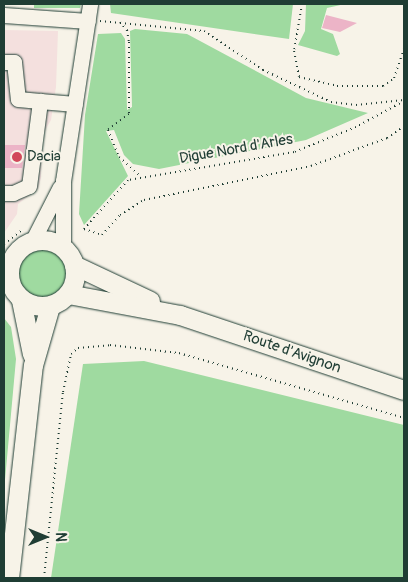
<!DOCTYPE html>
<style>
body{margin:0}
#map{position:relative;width:408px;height:582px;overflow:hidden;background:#f7f3e8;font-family:Pangolin,sans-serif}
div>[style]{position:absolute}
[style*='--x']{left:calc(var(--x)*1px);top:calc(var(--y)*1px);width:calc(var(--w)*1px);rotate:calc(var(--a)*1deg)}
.built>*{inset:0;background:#f4e0de}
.green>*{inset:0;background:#9fdaa0}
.round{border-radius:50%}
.building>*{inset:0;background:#ecb4c7}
.path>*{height:2px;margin-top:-1px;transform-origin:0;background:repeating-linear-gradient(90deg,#1f3d34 0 1px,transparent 0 5px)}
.roads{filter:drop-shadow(0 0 1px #1f3d34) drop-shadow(0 0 1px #1f3d34)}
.minor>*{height:15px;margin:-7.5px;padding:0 7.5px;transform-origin:7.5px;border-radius:7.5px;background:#f7f3e8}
.major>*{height:19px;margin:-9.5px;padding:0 9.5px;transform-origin:9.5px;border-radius:9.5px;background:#f7f3e8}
.major>.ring{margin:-9.5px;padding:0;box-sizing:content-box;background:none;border:19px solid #f7f3e8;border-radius:50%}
.dots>*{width:14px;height:14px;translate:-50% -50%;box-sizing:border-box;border:2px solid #f7f3e8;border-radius:50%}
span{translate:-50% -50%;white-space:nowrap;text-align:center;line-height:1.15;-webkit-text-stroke:4px #f7f3e8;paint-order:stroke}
.street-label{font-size:15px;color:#1f3d34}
.poi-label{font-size:15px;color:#1f3d34}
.left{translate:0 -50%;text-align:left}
.frame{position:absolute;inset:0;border:5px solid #1f3d34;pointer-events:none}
.north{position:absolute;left:20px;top:512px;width:50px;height:50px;-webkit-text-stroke:4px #f7f3e8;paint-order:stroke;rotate:90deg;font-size:14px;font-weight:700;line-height:20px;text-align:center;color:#1f3d34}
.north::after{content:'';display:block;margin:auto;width:18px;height:22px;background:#1f3d34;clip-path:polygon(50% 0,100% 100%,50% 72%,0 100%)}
</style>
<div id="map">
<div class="built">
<i style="clip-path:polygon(4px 30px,58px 31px,56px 87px,51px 120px,42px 136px,41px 178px,38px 189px,18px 204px,17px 214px,4px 233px)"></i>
</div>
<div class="green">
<i style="clip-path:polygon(34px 4px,81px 4px,80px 8px,34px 8px)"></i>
<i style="clip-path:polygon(110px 4px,293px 4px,289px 39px,111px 13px)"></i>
<i style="clip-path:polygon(306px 4px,345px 4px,327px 8px,321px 29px,333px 34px,340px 54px,337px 56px,298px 45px,305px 31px)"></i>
<i style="clip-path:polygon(135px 29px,187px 34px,306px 98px,368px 113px,306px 140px,159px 169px,133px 164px,124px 155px,114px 130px,106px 131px,128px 176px,84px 225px,79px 214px,85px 115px,98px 34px,121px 33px,125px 39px,127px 110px,132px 107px,130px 31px)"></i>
<i class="round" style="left:16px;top:248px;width:50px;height:50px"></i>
<i style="clip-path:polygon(4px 318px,11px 327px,16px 359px,4px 491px)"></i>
<i style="clip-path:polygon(144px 361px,404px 425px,404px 578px,51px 578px,83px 364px)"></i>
</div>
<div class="building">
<i style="clip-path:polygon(326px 15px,357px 23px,340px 32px,322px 28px)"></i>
<i style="clip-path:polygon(4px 145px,25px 145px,22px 168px,4px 168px)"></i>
</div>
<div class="path">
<i style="--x:302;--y:4;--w:48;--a:99.7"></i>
<i style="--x:294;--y:51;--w:26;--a:79"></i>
<i style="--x:299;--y:77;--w:39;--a:13"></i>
<i style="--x:337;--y:86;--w:46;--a:0"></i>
<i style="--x:383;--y:86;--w:14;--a:-36"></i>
<i style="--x:394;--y:78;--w:31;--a:-71"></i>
<i style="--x:100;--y:21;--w:104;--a:5.5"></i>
<i style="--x:204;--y:31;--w:71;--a:33.5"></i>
<i style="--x:263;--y:70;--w:75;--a:25.2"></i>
<i style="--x:331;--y:102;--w:25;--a:7"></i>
<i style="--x:356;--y:105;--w:48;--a:-5.9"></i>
<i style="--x:120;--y:22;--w:11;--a:49"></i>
<i style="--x:127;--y:30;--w:12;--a:81"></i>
<i style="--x:129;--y:42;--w:72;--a:90"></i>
<i style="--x:129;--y:114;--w:26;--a:143"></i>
<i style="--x:108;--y:130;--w:29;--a:68"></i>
<i style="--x:119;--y:157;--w:30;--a:42"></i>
<i style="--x:404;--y:101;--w:55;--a:151.6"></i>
<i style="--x:356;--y:127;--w:67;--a:158"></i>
<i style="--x:294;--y:152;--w:168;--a:170.4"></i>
<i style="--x:128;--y:180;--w:66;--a:131.9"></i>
<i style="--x:84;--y:229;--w:19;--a:18"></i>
<i style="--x:102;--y:235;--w:27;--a:-48"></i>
<i style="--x:120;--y:215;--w:28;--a:-32"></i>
<i style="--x:144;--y:200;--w:170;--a:-11.5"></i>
<i style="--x:311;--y:166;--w:81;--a:-20.2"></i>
<i style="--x:387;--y:138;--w:21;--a:-35"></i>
<i style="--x:4;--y:244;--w:24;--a:-38"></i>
<i style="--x:44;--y:578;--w:187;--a:-84.2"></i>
<i style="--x:63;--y:392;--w:39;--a:-78"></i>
<i style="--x:71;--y:354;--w:9;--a:-41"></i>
<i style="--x:78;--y:348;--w:32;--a:-5"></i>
<i style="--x:110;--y:345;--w:69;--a:6.6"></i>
<i style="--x:179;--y:353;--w:234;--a:16.1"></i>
</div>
<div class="roads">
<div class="minor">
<i style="--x:4;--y:15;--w:84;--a:4.1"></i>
<i style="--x:4;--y:62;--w:10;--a:0"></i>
<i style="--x:14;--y:62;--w:37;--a:84"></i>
<i style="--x:18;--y:99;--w:22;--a:5"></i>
<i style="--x:4;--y:193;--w:9;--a:0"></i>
<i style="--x:13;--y:193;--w:17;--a:-24"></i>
<i style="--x:29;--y:186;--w:86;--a:-82.6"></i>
<i style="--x:40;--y:101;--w:35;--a:5"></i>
<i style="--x:33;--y:240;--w:59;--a:-63"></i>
<i style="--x:63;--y:247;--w:66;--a:-90"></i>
<i style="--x:63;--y:181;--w:179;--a:-81.3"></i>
</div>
<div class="major">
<i class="ring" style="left:9px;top:240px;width:47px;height:47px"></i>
<i style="--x:74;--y:265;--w:84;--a:25.3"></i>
<i style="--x:68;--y:294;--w:114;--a:10.6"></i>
<i style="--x:180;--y:315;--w:236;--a:18.5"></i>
<i style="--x:21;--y:300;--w:55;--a:78.5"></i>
<i style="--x:9;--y:578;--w:214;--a:-83.6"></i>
<i style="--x:33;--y:365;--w:61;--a:-73.9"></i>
</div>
</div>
<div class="dots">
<i style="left:17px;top:157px;background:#d1495b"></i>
</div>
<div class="street-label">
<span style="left:236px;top:149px;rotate:-10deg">Digue Nord d'Arles</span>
<span style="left:292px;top:352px;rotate:19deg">Route d'Avignon</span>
</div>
<div class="poi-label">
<span class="left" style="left:27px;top:157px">Dacia</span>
</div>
<div class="frame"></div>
<div class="north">N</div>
</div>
